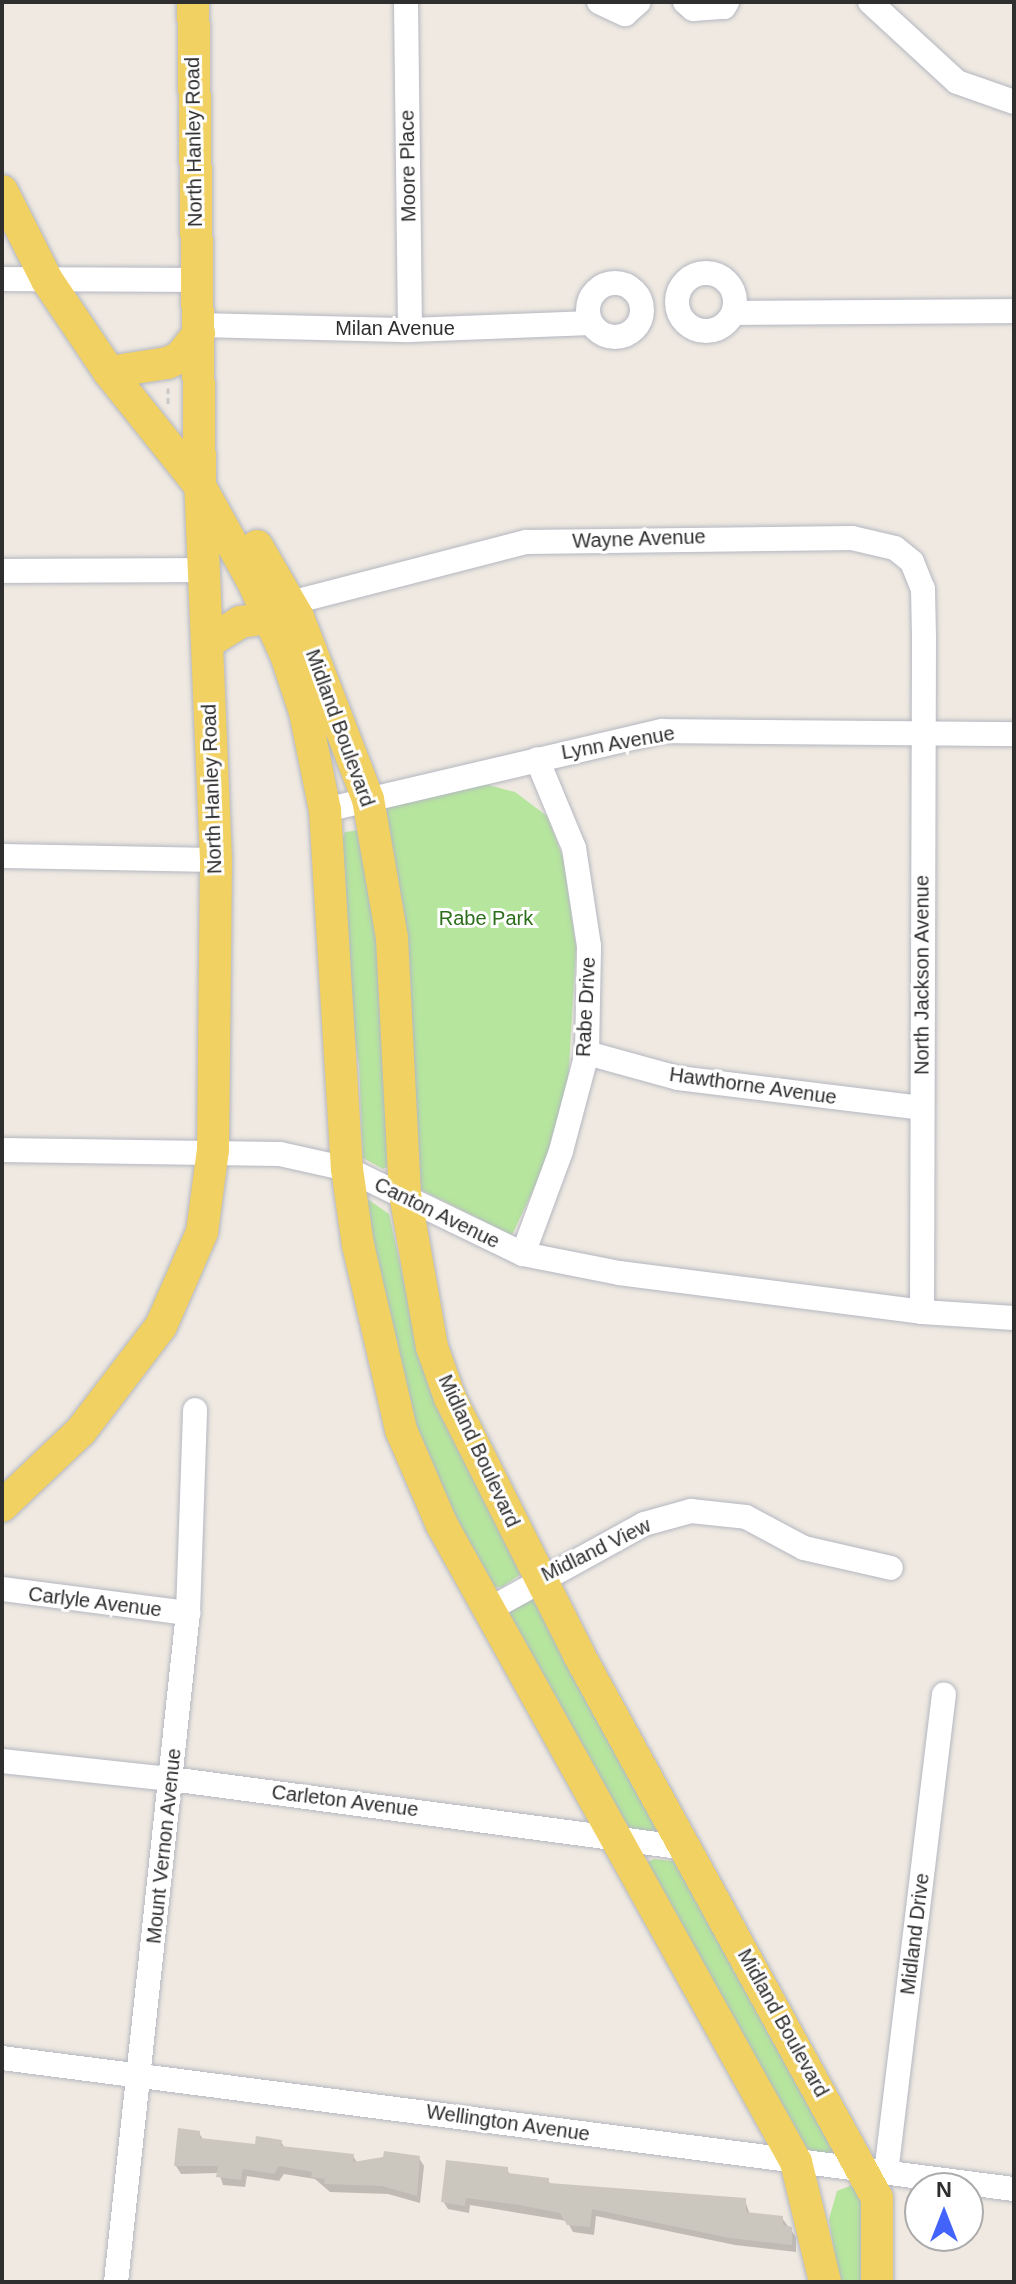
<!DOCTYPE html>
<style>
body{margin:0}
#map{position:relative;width:1016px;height:2284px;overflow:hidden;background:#efe9e1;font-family:Arial,sans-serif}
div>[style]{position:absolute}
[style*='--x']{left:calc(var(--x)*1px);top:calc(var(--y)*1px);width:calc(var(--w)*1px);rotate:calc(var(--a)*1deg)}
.green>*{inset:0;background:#b6e59e}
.shadow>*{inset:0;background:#0003}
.building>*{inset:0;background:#cbc7bf}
.path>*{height:3px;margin-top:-1.5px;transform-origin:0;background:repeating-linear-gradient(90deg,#c9c9c9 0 6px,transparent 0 10px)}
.roads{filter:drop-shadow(0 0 2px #b4b7c1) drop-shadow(0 0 2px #b4b7c1)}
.minor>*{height:24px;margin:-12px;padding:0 12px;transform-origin:12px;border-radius:12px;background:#fff}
.minor>.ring{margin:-12px;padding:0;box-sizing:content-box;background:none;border:24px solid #fff;border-radius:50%}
.major>*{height:32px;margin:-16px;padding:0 16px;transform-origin:16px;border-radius:16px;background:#f2d163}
span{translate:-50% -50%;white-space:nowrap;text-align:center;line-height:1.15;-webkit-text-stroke:6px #fff;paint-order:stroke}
.street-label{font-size:20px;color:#2e2e2e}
.park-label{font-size:20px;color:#2c6e1b}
.frame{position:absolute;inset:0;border:4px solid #2e2e2e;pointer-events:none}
.north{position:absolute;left:904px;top:2172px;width:80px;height:80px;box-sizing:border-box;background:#fff;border:2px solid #ababab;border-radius:50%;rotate:0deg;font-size:22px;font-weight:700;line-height:32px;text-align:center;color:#2e2e2e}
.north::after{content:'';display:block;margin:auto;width:28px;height:36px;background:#4264fb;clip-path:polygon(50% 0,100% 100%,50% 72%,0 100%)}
</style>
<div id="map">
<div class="green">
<i style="clip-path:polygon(477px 782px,515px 792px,547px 816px,563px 858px,576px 947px,568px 1084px,542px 1171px,512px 1235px,412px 1185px,379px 806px)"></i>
<i style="clip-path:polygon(360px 830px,378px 900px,389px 1166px,383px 1169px,363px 1158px,359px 1065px,349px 999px,342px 839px,345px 832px)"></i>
<i style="clip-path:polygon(369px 1200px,389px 1214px,417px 1342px,524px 1572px,502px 1587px,494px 1587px,451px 1512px,414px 1428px,363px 1203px)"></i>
<i style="clip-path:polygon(534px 1596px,665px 1834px,629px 1832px,509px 1618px,511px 1611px)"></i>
<i style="clip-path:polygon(654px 1859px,682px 1862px,839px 2150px,834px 2154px,808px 2152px,647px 1862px)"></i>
<i style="clip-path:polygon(855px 2184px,863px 2200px,867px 2282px,839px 2282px,829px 2219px,837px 2191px)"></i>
</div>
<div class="shadow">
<i style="clip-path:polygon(199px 2133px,204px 2141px,257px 2146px,281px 2142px,285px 2148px,353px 2156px,358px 2164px,419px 2158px,424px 2166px,420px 2203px,388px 2194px,330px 2192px,315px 2179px,284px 2174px,279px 2181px,247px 2176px,245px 2187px,223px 2185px,219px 2173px,181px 2174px,176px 2166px)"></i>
<i style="clip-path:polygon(507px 2169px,510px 2175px,548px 2180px,551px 2185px,745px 2200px,750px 2215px,782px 2218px,796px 2237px,796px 2252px,735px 2245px,596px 2216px,594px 2235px,573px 2232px,567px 2221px,470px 2205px,469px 2213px,448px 2209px,443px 2201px)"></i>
</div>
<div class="building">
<i style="clip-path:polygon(178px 2128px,200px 2131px,200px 2138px,255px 2144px,256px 2136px,282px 2140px,281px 2146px,354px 2154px,353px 2162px,383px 2157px,384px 2151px,420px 2156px,417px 2196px,382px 2186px,324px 2184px,325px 2179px,311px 2177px,312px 2172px,279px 2166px,274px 2174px,243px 2169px,241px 2180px,216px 2177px,218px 2166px,174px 2166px)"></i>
<i style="clip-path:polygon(446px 2160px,508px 2167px,508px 2173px,549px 2178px,549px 2183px,746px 2198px,746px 2212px,783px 2216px,783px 2225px,792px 2227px,792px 2245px,729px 2238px,592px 2209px,590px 2227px,567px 2225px,560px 2213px,519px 2205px,466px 2198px,465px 2206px,441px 2202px)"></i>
</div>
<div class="path">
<i style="--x:168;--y:388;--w:17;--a:90"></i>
</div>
<div class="roads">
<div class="minor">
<i style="--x:406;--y:2;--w:328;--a:89.3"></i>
<i style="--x:599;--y:2;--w:29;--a:25"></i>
<i style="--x:625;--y:14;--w:18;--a:-41"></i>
<i style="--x:685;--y:2;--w:11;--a:41"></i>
<i style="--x:693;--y:9;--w:31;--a:-4"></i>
<i style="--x:724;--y:7;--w:6;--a:-59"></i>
<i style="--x:870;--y:2;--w:118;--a:42.6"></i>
<i style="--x:957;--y:82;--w:60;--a:19.3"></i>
<i class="ring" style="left:677px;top:273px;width:34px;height:34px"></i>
<i style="--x:2;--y:279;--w:194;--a:0.3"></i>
<i class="ring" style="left:588px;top:283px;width:30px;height:30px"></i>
<i style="--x:734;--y:313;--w:280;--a:-0.4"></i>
<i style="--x:199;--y:325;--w:211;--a:1.4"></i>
<i style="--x:410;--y:330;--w:181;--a:-2.2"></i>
<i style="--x:2;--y:571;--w:202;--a:-0.3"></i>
<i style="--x:290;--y:603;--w:244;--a:-14.5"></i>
<i style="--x:526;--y:542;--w:326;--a:-0.7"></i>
<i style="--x:852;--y:538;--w:44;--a:13.1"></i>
<i style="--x:895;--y:548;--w:22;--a:39"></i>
<i style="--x:912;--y:562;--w:29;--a:68"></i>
<i style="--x:923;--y:589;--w:49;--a:88.8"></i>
<i style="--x:924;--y:638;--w:674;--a:90.17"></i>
<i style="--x:325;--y:810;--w:346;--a:-13.2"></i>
<i style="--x:662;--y:731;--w:352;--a:0.5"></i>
<i style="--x:2;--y:856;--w:214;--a:1.1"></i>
<i style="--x:587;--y:1053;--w:94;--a:15.4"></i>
<i style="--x:678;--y:1078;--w:245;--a:7"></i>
<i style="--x:2;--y:1150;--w:278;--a:0.8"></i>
<i style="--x:280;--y:1154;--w:69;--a:12.6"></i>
<i style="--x:347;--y:1169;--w:195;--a:25.8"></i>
<i style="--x:523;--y:1254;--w:98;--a:11.2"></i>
<i style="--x:619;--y:1273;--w:305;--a:7.3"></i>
<i style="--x:922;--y:1312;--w:92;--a:3.7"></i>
<i style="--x:523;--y:1254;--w:110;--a:-69.7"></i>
<i style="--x:561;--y:1151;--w:101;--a:-75.1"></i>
<i style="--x:587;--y:1053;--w:107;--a:-88.9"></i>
<i style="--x:589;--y:946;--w:99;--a:-98.7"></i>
<i style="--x:574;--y:848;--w:96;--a:-112.6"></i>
<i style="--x:2;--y:1589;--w:188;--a:7.4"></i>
<i style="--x:490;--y:1609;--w:176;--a:-28.9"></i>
<i style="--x:644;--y:1524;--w:49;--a:-15.5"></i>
<i style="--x:691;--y:1511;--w:55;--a:6.2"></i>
<i style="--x:746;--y:1517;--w:66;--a:28.1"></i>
<i style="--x:804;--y:1548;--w:89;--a:12.9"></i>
<i style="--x:2;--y:1761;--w:170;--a:6.1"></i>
<i style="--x:171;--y:1779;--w:521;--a:7.62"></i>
<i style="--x:2;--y:2058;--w:1020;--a:7.38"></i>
<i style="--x:886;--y:2173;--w:482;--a:-83.1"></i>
<i style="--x:116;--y:2282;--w:673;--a:-83.86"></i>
<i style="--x:188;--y:1613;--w:203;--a:-88"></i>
</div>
<div class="major">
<i style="--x:2;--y:191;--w:100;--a:63.2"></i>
<i style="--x:47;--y:280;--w:111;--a:56"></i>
<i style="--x:109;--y:372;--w:146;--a:51.4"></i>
<i style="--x:200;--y:486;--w:110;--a:61.1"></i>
<i style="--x:253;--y:582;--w:80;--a:65.7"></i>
<i style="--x:286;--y:655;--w:60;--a:71.6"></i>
<i style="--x:305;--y:712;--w:100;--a:78.5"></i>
<i style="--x:325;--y:810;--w:360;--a:86.5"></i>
<i style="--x:347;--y:1169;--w:77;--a:81.8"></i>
<i style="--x:358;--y:1245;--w:190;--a:76.9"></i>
<i style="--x:401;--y:1430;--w:103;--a:66.7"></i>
<i style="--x:442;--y:1525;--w:729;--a:60.94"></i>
<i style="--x:796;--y:2162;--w:123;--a:76.4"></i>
<i style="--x:109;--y:372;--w:59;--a:-8.8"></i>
<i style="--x:167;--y:363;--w:13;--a:-23"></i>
<i style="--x:179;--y:358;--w:32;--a:-51"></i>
<i style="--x:257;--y:546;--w:82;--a:60"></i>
<i style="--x:298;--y:617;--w:195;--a:69"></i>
<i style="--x:368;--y:799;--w:141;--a:80.2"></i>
<i style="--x:392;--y:938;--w:256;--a:87.1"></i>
<i style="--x:405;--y:1194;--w:155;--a:80"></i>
<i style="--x:432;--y:1347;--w:54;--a:70.6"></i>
<i style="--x:450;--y:1398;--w:288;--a:63.3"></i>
<i style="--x:579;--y:1655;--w:619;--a:61.24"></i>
<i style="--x:877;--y:2198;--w:84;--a:90"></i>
<i style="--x:207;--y:643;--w:39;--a:-32"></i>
<i style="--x:240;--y:622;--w:29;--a:-8"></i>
<i style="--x:2;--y:1506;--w:109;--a:-43.5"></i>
<i style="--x:81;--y:1431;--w:132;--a:-52.7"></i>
<i style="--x:161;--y:1326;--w:103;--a:-66.4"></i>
<i style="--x:202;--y:1232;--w:83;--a:-82.4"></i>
<i style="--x:213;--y:1150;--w:290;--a:-89.4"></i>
<i style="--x:216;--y:860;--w:374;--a:-92.4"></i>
<i style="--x:200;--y:486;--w:484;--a:-90.8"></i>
</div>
</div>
<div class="street-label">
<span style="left:194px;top:142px;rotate:-91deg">North Hanley Road</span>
<span style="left:408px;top:166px;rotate:-91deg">Moore Place</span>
<span style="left:395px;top:328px">Milan Avenue</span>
<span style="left:639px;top:539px;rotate:-2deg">Wayne Avenue</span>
<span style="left:340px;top:728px;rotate:70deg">Midland Boulevard</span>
<span style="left:618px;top:743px;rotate:-10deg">Lynn Avenue</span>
<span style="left:212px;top:789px;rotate:-92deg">North Hanley Road</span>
<span style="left:922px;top:975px;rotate:-90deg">North Jackson Avenue</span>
<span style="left:586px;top:1007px;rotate:-87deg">Rabe Drive</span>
<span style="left:753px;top:1086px;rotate:8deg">Hawthorne Avenue</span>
<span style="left:437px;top:1213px;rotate:26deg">Canton Avenue</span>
<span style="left:479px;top:1451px;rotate:65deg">Midland Boulevard</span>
<span style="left:596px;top:1550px;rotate:-26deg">Midland View</span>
<span style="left:95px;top:1602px;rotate:7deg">Carlyle Avenue</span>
<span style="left:345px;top:1801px;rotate:7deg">Carleton Avenue</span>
<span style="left:164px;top:1846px;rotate:-84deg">Mount Vernon Avenue</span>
<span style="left:915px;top:1934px;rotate:-83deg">Midland Drive</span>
<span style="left:783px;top:2023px;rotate:61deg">Midland Boulevard</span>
<span style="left:508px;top:2123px;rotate:8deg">Wellington Avenue</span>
</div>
<div class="park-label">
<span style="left:486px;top:918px">Rabe Park</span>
</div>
<div class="frame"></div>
<div class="north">N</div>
</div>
